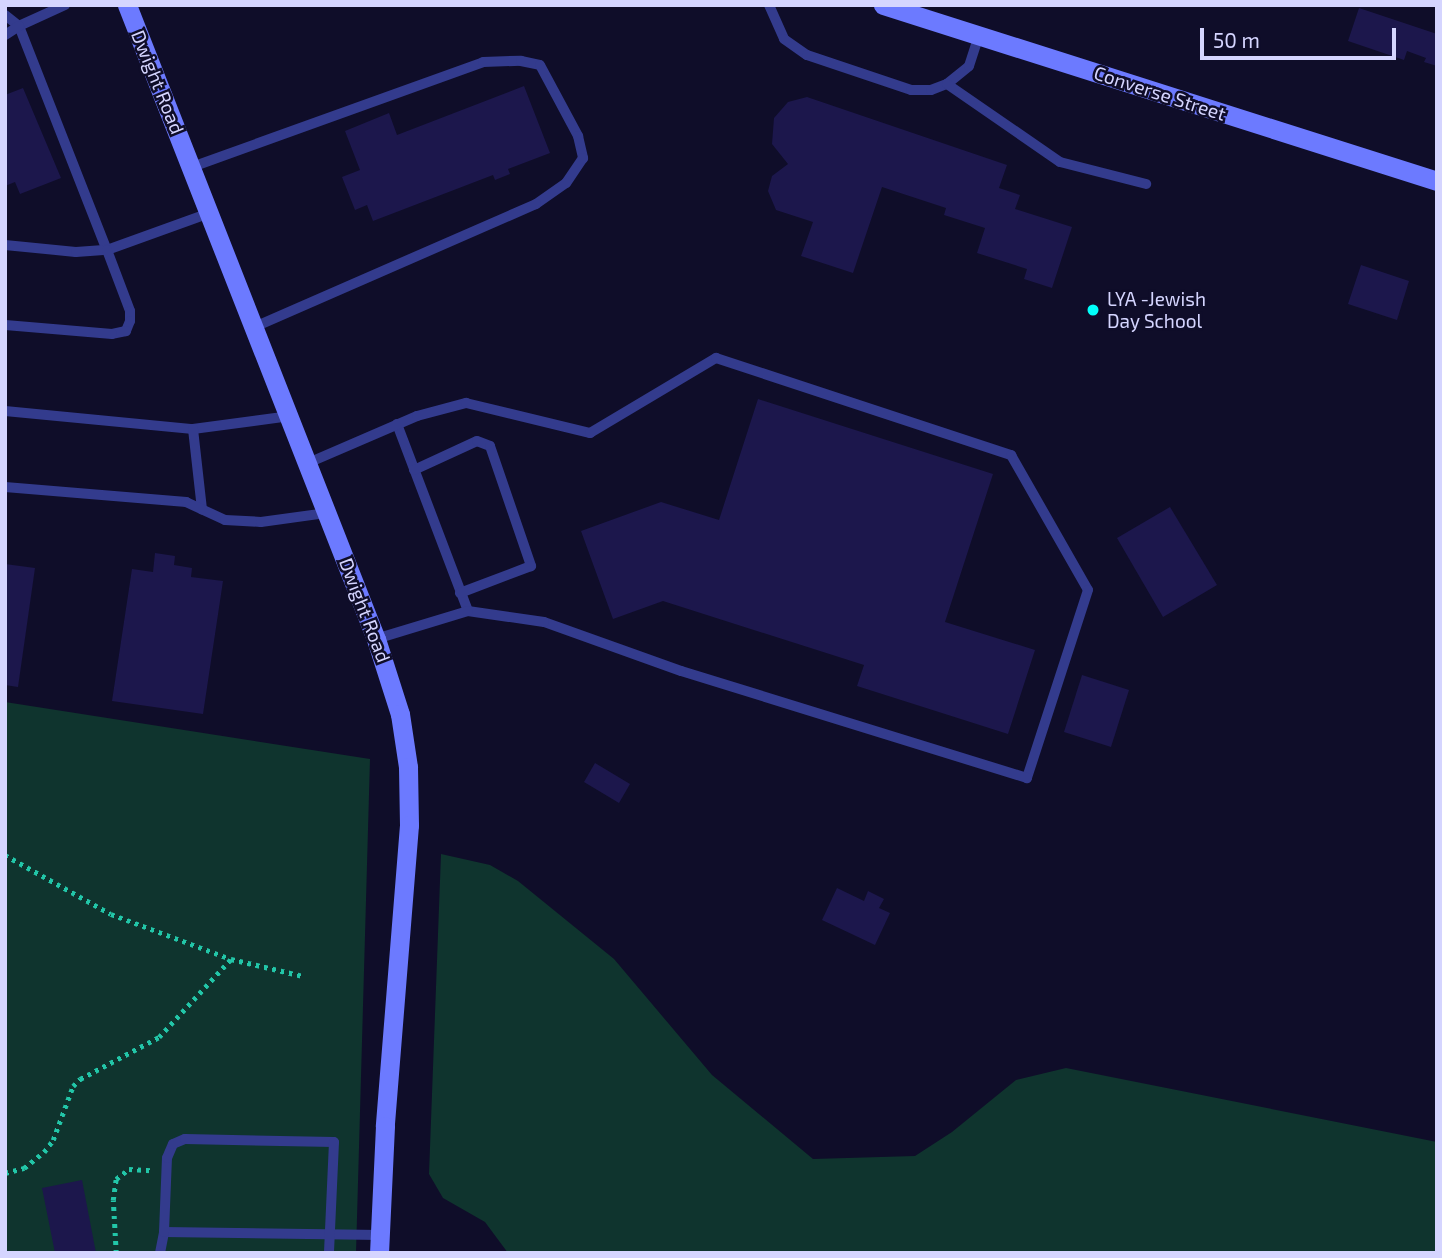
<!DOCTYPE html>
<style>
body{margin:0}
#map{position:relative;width:1442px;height:1258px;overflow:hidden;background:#0f0d29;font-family:"Exo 2",sans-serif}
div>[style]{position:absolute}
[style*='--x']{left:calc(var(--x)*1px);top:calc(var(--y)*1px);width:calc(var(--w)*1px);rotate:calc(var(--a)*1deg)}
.green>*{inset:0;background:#0f342e}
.building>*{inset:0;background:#1c174c}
.path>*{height:4.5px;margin-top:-2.25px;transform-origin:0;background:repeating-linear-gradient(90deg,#22c6a8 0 3.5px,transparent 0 8.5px)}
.service>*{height:10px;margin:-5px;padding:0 5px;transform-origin:5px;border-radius:5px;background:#333b8d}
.secondary>*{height:19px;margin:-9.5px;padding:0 9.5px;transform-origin:9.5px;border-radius:9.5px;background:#6c7aff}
.dots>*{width:19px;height:19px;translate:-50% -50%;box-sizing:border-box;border:4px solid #0f0d29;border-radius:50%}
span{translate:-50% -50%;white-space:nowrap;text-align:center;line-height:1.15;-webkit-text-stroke:5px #0f0d29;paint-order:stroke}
.street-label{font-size:19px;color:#d5d5ff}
.poi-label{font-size:19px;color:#d5d5ff}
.left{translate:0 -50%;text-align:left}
.frame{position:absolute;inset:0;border:7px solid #d5d5ff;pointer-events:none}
.scale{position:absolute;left:1200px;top:28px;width:196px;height:32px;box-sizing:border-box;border:4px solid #d5d5ff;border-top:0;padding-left:9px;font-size:21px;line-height:24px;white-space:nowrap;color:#d5d5ff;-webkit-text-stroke:5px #0f0d29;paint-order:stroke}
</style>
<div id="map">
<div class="green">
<i style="clip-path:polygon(5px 702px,370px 759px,356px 1253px,5px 1253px)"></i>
<i style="clip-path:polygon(441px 854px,490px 865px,518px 881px,614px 959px,712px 1075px,813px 1159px,915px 1156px,952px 1132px,1016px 1080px,1066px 1068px,1437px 1142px,1437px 1253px,508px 1253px,485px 1222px,443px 1198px,429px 1174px)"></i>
</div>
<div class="building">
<i style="clip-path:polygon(1359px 8px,1437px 34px,1437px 66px,1424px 62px,1426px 58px,1407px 51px,1404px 60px,1348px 41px)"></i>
<i style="clip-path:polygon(524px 86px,550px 153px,508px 169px,510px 174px,495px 180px,493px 175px,373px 221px,367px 205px,355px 210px,342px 177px,360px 170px,345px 131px,389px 113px,397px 135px)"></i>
<i style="clip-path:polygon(23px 88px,61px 178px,20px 194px,15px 182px,5px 186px,5px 95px)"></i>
<i style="clip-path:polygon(807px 97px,1007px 165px,999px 188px,1020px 195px,1015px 209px,1072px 227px,1052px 288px,1024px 279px,1027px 269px,977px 253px,985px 228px,944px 215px,946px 208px,882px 187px,853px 273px,801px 256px,813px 222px,776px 210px,768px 191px,772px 176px,788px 164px,772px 144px,774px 118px,788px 102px)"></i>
<i style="clip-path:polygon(1361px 265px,1409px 281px,1397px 320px,1348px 304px)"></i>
<i style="clip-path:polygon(758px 399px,993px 474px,945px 622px,1035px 650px,1008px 734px,857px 686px,864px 665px,663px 601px,613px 619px,581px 531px,661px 502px,719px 520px)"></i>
<i style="clip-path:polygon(1170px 507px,1217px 585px,1163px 617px,1117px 538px)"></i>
<i style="clip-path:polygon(155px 553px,175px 556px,174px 565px,192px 568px,191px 577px,223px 581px,203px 714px,112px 701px,132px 569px,153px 572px)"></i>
<i style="clip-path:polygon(5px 564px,35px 568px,18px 687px,5px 685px)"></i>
<i style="clip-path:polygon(1082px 675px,1129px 690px,1111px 747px,1064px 732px)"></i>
<i style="clip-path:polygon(595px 763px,630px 784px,619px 803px,584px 782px)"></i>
<i style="clip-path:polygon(837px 888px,864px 901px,868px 891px,884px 899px,879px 908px,890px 913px,875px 945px,822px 920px)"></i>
<i style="clip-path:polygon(82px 1180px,96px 1253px,55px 1253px,42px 1188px)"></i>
</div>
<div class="path">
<i style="--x:5;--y:855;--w:121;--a:29.1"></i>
<i style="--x:111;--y:914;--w:128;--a:20.6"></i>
<i style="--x:231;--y:959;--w:74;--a:13.3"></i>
<i style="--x:5;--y:1173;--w:20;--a:-15"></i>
<i style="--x:24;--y:1168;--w:26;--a:-39"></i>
<i style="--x:44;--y:1152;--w:15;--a:-53"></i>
<i style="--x:53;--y:1140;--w:58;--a:-69.7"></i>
<i style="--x:73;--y:1086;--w:10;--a:-45"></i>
<i style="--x:80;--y:1079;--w:89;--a:-28"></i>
<i style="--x:159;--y:1037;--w:106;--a:-47.3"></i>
<i style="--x:116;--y:1253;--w:53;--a:-93.2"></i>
<i style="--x:113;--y:1200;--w:21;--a:-82"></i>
<i style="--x:116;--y:1179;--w:16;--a:-38"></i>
<i style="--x:129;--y:1169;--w:22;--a:3"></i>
</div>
<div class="service">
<i style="--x:65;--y:5;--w:51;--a:155.5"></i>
<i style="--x:19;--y:26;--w:241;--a:68.6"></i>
<i style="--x:107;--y:250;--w:109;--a:-19.8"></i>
<i style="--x:769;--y:5;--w:37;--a:66"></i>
<i style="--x:784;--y:39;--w:28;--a:35"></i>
<i style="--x:807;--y:55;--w:110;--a:18.6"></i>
<i style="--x:911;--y:90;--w:20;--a:0"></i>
<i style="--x:931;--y:90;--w:17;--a:-21"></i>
<i style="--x:947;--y:84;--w:28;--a:-39"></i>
<i style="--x:969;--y:66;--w:32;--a:-72"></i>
<i style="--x:5;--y:15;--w:18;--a:38"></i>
<i style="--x:19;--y:26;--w:17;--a:147"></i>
<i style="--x:947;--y:84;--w:137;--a:34.6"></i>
<i style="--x:1060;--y:162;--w:89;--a:14.3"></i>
<i style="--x:192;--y:167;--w:309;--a:-19.8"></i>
<i style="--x:483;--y:62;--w:38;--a:-2"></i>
<i style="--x:521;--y:61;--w:19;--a:12"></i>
<i style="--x:540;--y:65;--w:81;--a:61.8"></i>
<i style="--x:578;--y:136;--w:23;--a:77"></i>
<i style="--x:583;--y:158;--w:30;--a:124"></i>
<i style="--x:566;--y:183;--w:37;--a:145"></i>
<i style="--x:536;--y:204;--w:307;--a:156.4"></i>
<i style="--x:5;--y:245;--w:71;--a:5.6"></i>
<i style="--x:76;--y:252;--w:31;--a:-4"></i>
<i style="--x:107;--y:250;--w:65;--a:69.3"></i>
<i style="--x:130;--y:311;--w:10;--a:90"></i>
<i style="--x:130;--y:321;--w:11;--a:112"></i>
<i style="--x:126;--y:331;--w:14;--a:168"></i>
<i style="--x:112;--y:334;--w:107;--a:-175.2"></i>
<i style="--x:5;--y:411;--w:189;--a:5.5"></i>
<i style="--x:193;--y:429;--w:98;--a:-7.6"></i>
<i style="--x:397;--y:424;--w:200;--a:69.2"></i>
<i style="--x:193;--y:429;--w:81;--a:83.6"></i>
<i style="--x:308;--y:463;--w:119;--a:-23.3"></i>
<i style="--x:417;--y:416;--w:51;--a:-14.9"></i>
<i style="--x:466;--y:403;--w:128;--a:13.6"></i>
<i style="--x:590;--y:433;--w:147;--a:-30.8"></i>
<i style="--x:716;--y:358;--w:311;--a:18.2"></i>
<i style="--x:1011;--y:455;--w:155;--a:60.3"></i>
<i style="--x:1088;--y:590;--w:198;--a:108"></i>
<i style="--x:1027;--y:778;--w:362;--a:-162.8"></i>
<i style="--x:681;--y:671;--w:145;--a:-160.3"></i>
<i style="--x:544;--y:622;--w:77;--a:-171.8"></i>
<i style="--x:468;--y:611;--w:96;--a:163.1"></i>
<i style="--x:414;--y:470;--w:69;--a:-24.7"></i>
<i style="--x:477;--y:441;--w:14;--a:21"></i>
<i style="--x:490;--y:446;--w:127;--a:71.1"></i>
<i style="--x:531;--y:566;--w:76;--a:159.2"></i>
<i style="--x:5;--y:487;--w:182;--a:4.7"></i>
<i style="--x:186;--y:502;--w:43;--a:24.8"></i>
<i style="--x:225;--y:520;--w:36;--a:3"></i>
<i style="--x:261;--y:522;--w:67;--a:-7.8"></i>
<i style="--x:164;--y:1232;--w:216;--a:0.8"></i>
<i style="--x:160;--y:1253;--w:21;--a:-79"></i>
<i style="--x:164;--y:1232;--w:74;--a:-87.7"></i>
<i style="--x:167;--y:1158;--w:15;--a:-67"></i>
<i style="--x:173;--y:1144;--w:13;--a:-23"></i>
<i style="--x:185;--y:1139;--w:149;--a:1.2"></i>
<i style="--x:334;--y:1142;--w:111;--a:92.6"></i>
</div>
<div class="secondary">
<i style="--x:127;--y:5;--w:681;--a:68.56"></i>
<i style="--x:376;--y:639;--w:79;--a:72.3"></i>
<i style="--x:400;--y:714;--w:54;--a:81.4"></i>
<i style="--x:408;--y:767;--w:58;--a:89"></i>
<i style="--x:409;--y:825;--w:302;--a:94.6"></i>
<i style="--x:385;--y:1126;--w:127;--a:92.7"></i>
<i style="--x:883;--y:5;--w:581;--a:17.62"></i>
</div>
<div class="dots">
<i style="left:1093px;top:310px;background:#01fffa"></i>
</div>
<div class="street-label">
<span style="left:158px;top:82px;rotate:68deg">Dwight Road</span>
<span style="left:1160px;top:93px;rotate:18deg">Converse Street</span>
<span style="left:365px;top:610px;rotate:69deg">Dwight Road</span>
</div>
<div class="poi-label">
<span class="left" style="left:1107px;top:310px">LYA -Jewish<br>Day School</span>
</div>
<div class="frame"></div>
<div class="scale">50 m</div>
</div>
